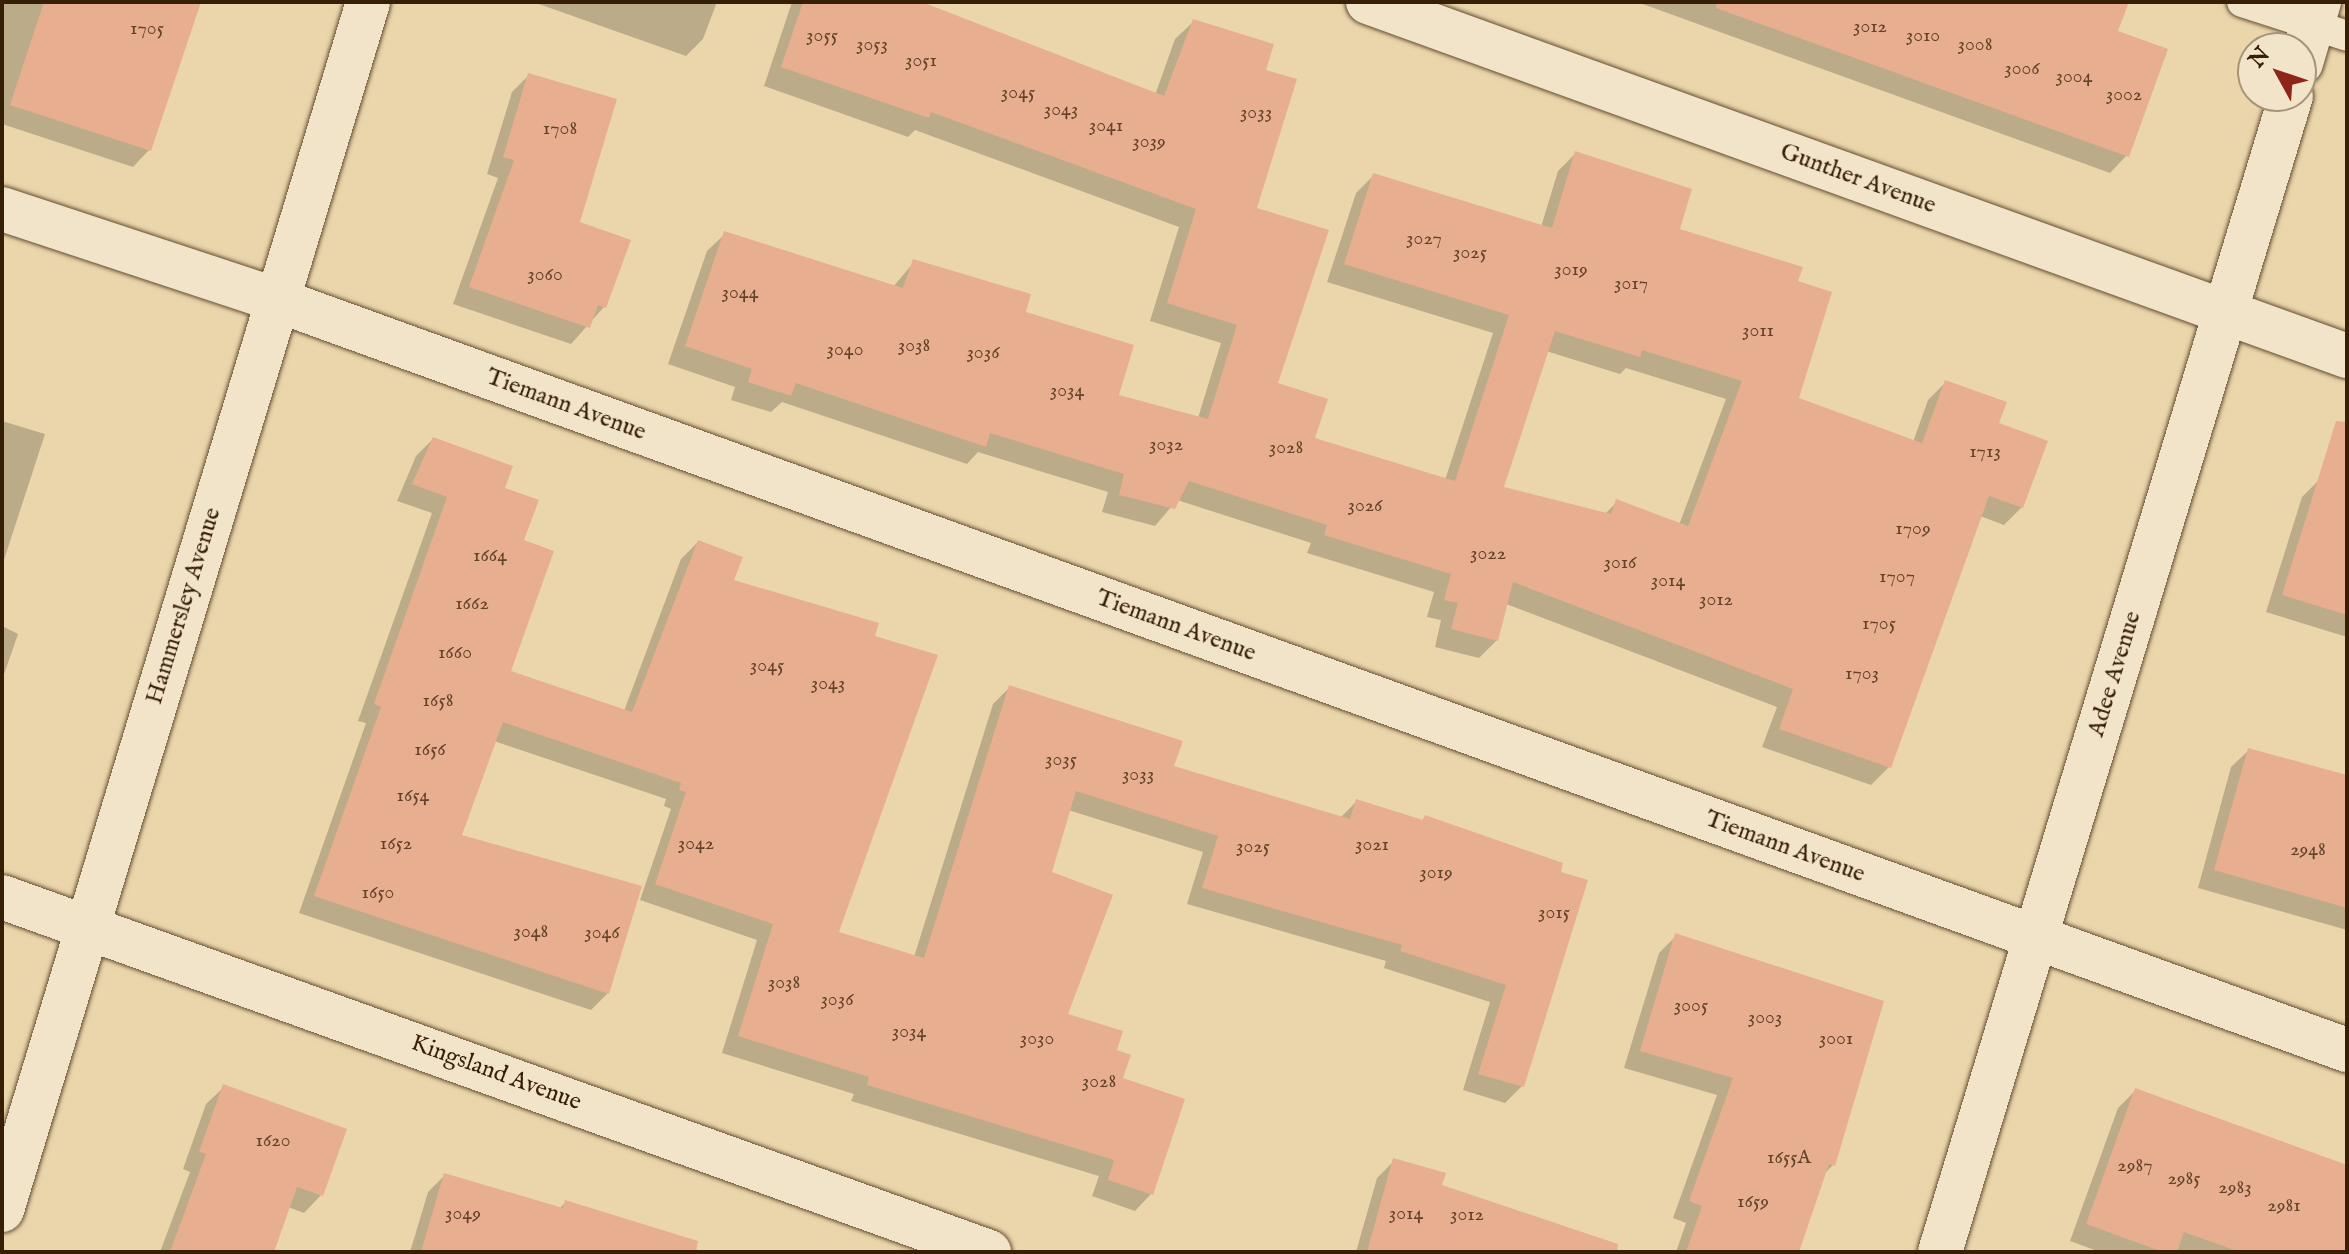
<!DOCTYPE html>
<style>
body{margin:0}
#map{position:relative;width:2349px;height:1254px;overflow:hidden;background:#ebd6ac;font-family:"IM FELL English",serif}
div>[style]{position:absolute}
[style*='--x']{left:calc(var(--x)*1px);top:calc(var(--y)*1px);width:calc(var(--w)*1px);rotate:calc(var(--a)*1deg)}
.shadow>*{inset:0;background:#0003}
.building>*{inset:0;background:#e8ae90}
.roads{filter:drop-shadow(0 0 2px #644d30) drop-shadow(0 0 2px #644d30)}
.service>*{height:30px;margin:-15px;padding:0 15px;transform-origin:15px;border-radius:15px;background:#f2e4c9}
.minor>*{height:44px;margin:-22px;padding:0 22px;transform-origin:22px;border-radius:22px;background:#f2e4c9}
span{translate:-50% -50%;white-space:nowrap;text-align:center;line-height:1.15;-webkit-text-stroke:6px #f2e4c9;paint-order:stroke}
.number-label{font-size:20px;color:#634329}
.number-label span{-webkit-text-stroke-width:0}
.street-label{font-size:24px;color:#371f07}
.frame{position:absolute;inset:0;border:4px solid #371f07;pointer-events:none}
.north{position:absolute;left:2237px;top:32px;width:80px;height:80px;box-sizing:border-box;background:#f2e4c9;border:2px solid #a7957b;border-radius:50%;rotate:310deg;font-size:22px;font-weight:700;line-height:32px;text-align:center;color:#371f07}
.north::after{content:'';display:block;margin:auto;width:28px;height:36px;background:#8f2418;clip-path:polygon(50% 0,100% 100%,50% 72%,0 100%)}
</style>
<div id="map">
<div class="shadow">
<i style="clip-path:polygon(2px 2px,191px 2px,149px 150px,133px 167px,2px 124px)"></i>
<i style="clip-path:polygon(533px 2px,717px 2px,703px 39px,686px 56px)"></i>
<i style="clip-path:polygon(evenodd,792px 2px,911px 2px,1155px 95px,1175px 39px,1193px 22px,1263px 71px,1255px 210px,1275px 384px,1313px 439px,1445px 480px,1493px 333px,1327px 282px,1356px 193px,1374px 175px,1541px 227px,1558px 171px,1576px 153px,1677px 231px,1796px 282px,1797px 399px,1913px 442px,1928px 400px,1946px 382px,1997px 424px,2022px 507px,2004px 525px,1980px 516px,1889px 767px,1871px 785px,1762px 747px,1777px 707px,1506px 604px,1497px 640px,1479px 658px,1435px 647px,1441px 620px,1427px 617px,1434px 592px,1307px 553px,1311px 543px,1177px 500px,1155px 526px,1102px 512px,1108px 492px,978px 452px,967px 464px,782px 402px,771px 412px,731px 400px,735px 387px,668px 364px,707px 251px,725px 234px,893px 287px,914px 262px,1024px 313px,1116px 396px,1198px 418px,1221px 343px,1150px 321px,1179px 227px,915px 130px,908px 137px,764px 86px,792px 2px,1546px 351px,1620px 374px,1626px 368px,1726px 399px,1679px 525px,1617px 502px,1604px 515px,1501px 488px,1546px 351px)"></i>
<i style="clip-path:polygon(1637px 2px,2127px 2px,2116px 32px,2127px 155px,2110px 173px)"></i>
<i style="clip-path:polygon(529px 75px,604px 307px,571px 344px,453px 304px,498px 178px,487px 174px,512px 92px)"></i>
<i style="clip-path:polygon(2px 421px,45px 434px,2px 566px)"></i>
<i style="clip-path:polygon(433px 439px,502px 489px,521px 541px,509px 673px,624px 711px,681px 559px,698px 542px,732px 581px,837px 933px,914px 957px,993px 704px,1010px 687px,1171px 768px,1340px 818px,1357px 801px,1421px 822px,1425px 817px,1561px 864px,1522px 1086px,1505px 1103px,1463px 1090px,1490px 1002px,1384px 968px,1386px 961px,1187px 904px,1203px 852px,1068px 810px,1050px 874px,1066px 1015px,1114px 1052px,1151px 1194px,1135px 1211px,1092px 1196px,1099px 1176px,851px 1101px,854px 1094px,722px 1053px,757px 940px,640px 900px,671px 809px,664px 806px,666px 799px,494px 741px,460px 836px,608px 993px,591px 1010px,299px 913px,366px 723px,358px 721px,432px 513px,397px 501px,416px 456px)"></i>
<i style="clip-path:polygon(2319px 480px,2347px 488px,2347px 637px,2266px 612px,2302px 497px)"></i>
<i style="clip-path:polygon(2px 626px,18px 634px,2px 680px)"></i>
<i style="clip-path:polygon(2249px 750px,2347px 779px,2347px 930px,2198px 888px,2231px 767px)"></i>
<i style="clip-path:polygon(1676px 936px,1833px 1165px,1823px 1175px,1797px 1252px,1676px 1252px,1686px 1223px,1673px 1218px,1717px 1095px,1624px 1068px,1659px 953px)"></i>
<i style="clip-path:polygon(224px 1087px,344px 1130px,321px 1195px,304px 1213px,288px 1207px,272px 1252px,160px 1252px,190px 1172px,183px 1169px,206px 1104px)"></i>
<i style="clip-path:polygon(2136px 1090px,2347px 1167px,2347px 1252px,2100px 1252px,2070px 1241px,2118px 1108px)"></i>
<i style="clip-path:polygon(1394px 1161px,1440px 1187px,1554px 1252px,1356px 1252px,1377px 1178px)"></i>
<i style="clip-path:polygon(445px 1175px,559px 1209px,566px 1202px,621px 1252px,410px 1252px,428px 1192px)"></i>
</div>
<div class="building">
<i style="clip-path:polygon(44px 2px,201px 2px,151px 151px,10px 105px)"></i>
<i style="clip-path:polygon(evenodd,803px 2px,922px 2px,1164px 96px,1193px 19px,1274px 44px,1266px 70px,1297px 79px,1257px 208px,1329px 230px,1278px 383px,1328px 399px,1315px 438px,1455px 481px,1509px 315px,1344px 264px,1373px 173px,1552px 228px,1575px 151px,1692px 189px,1680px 229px,1803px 267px,1798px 281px,1832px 292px,1799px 398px,1922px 443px,1945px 380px,2007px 402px,1999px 423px,2048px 441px,2023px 508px,1989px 496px,1891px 768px,1779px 729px,1793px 689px,1513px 582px,1498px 641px,1451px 629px,1458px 603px,1444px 600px,1451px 574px,1324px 535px,1327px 525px,1189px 481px,1175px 509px,1119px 495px,1124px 474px,990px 433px,986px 447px,796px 383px,791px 396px,748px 382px,752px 369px,685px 346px,724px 231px,903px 288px,913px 259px,1031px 294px,1026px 312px,1134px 345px,1119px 395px,1208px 419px,1237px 325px,1167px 303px,1196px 209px,931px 112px,929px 118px,781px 67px,803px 2px,1555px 331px,1640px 357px,1642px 350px,1742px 381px,1688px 526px,1616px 499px,1611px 514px,1504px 487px,1555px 331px)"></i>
<i style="clip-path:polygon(1717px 2px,2129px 2px,2118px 31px,2168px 49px,2129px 157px,1716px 8px)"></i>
<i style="clip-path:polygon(528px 73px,617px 99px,580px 222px,631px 240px,606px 308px,598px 305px,590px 328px,469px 287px,514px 160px,503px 157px)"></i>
<i style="clip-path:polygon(2336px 421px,2347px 422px,2347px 615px,2282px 595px)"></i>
<i style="clip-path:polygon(433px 437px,513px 466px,505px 488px,539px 500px,524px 540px,554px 551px,511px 671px,632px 712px,698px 540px,743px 557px,734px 580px,879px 623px,875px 636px,938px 655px,839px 932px,924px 958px,1009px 685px,1183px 741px,1174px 766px,1350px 819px,1356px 799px,1423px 820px,1425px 815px,1563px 863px,1561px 872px,1588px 880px,1524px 1087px,1478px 1074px,1506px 985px,1400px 951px,1402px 945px,1202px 888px,1218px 836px,1076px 791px,1052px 872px,1113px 895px,1068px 1014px,1123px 1031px,1117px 1050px,1131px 1055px,1123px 1078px,1185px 1099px,1153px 1195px,1108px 1180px,1114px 1160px,867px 1085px,869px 1077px,738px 1036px,773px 924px,655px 884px,686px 792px,679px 790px,681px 783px,503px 722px,462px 835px,642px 886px,609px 994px,314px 896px,381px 707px,374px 704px,447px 497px,412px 484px)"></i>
<i style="clip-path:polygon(2248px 748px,2347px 775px,2347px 908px,2214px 870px)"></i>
<i style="clip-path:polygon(1675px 933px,1884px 1001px,1835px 1166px,1829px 1164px,1799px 1252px,1686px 1252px,1702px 1206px,1689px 1201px,1733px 1078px,1640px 1051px)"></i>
<i style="clip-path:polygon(223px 1084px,347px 1129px,323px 1196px,297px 1187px,274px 1252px,170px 1252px,206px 1154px,199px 1152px)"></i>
<i style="clip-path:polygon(2135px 1088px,2347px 1165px,2347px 1252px,2240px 1252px,2184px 1232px,2177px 1252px,2163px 1252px,2086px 1224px)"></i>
<i style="clip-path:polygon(1393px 1158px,1446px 1173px,1442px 1185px,1618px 1244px,1617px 1252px,1367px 1252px)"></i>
<i style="clip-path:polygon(444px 1173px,563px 1208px,565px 1200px,698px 1241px,696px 1252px,421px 1252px)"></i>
</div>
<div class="roads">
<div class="service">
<i style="--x:2242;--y:2;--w:110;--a:17.9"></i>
</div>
<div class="minor">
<i style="--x:1368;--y:2;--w:1041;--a:19.88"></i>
<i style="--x:2301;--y:63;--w:64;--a:-73.6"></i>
<i style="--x:2;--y:209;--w:290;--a:18.3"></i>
<i style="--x:277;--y:300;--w:2202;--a:19.92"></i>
<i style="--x:2;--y:897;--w:1049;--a:19.78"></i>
<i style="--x:2;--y:1210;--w:1262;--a:-73.14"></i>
<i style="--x:1940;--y:1252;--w:1208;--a:-73.11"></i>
</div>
</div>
<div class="number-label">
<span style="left:1870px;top:26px">3012</span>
<span style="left:147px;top:28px">1705</span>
<span style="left:822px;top:35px">3055</span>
<span style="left:1923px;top:35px">3010</span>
<span style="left:872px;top:44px">3053</span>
<span style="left:1975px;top:44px">3008</span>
<span style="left:921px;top:60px">3051</span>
<span style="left:2022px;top:68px">3006</span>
<span style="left:2074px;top:76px">3004</span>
<span style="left:1018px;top:92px">3045</span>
<span style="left:2124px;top:94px">3002</span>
<span style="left:1061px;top:109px">3043</span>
<span style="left:1256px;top:112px">3033</span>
<span style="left:1106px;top:125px">3041</span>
<span style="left:560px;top:128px">1708</span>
<span style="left:1149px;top:141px">3039</span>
<span style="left:1424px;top:238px">3027</span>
<span style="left:1470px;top:252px">3025</span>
<span style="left:1571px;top:269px">3019</span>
<span style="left:545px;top:274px">3060</span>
<span style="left:1631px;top:283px">3017</span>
<span style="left:740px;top:292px">3044</span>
<span style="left:1758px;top:330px">3011</span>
<span style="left:914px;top:345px">3038</span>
<span style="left:845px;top:349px">3040</span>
<span style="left:983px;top:352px">3036</span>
<span style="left:1067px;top:390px">3034</span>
<span style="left:1166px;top:444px">3032</span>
<span style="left:1286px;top:447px">3028</span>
<span style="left:1985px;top:451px">1713</span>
<span style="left:1365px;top:505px">3026</span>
<span style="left:1913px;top:528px">1709</span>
<span style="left:1488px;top:553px">3022</span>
<span style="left:490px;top:555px">1664</span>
<span style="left:1620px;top:562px">3016</span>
<span style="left:1897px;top:576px">1707</span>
<span style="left:1668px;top:580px">3014</span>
<span style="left:1716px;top:599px">3012</span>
<span style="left:472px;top:603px">1662</span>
<span style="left:1879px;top:623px">1705</span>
<span style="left:455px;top:652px">1660</span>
<span style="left:767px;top:665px">3045</span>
<span style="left:1862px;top:673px">1703</span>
<span style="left:828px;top:683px">3043</span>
<span style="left:438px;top:700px">1658</span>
<span style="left:430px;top:749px">1656</span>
<span style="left:1061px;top:759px">3035</span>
<span style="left:1138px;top:774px">3033</span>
<span style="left:413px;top:795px">1654</span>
<span style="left:396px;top:843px">1652</span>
<span style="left:696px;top:843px">3042</span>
<span style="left:1372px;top:844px">3021</span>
<span style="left:1253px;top:846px">3025</span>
<span style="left:2308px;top:849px">2948</span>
<span style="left:1436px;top:872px">3019</span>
<span style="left:378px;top:892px">1650</span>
<span style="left:1554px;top:912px">3015</span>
<span style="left:531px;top:931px">3048</span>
<span style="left:602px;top:932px">3046</span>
<span style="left:784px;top:982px">3038</span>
<span style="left:837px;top:999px">3036</span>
<span style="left:1691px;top:1005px">3005</span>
<span style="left:1765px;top:1017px">3003</span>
<span style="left:909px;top:1031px">3034</span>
<span style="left:1037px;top:1038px">3030</span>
<span style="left:1836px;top:1038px">3001</span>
<span style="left:1099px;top:1081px">3028</span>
<span style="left:273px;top:1140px">1620</span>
<span style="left:1789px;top:1157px">1655A</span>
<span style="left:2135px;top:1165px">2987</span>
<span style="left:2184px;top:1178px">2985</span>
<span style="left:2235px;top:1187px">2983</span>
<span style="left:1753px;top:1201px">1659</span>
<span style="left:2284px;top:1205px">2981</span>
<span style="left:463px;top:1213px">3049</span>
<span style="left:1406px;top:1213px">3014</span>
<span style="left:1467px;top:1214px">3012</span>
</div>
<div class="street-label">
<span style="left:1858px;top:179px;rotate:20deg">Gunther Avenue</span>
<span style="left:566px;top:405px;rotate:20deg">Tiemann Avenue</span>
<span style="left:184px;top:606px;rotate:-73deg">Hammersley Avenue</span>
<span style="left:1176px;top:626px;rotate:20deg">Tiemann Avenue</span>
<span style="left:2115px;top:674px;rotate:-73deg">Adee Avenue</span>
<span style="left:1785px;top:847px;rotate:20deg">Tiemann Avenue</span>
<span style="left:496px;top:1073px;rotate:20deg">Kingsland Avenue</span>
</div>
<div class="frame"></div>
<div class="north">N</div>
</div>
